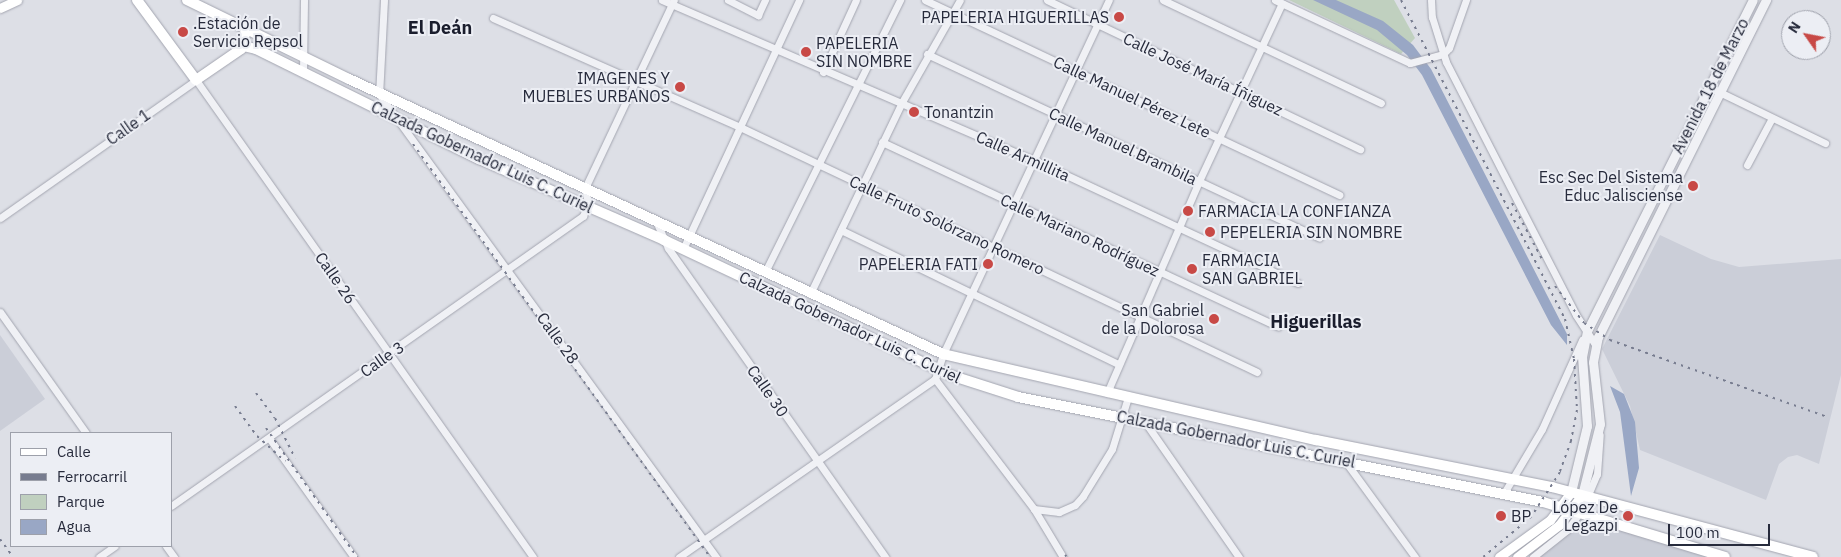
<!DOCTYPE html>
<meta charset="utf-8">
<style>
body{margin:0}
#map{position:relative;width:1841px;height:557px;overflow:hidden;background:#dddfe6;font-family:"IBM Plex Sans",sans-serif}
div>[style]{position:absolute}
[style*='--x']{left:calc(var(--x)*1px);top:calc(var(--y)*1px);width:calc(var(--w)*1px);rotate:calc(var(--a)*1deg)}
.built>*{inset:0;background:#cbced8}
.green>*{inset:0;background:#c0d0bf}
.water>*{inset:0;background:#99a7c5}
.roads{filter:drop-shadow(0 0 1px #a3a5b0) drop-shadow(0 0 1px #a3a5b0)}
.minor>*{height:7px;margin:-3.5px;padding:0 3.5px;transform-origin:3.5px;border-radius:3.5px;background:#f0f1f5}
.tertiary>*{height:9px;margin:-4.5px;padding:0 4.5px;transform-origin:4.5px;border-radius:4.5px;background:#f0f1f5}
.secondary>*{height:9px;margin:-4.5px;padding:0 4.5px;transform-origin:4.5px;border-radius:4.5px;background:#fff}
.primary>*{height:10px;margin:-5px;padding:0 5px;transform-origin:5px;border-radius:5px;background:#fff}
.rail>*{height:2px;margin-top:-1px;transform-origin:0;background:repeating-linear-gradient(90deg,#777c8f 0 2.5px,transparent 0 7.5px)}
.dots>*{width:14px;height:14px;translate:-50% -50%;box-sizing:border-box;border:2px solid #eceef4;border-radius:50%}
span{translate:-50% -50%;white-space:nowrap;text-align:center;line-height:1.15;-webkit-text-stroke:4px #eceef4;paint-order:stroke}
.poi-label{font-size:16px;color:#272b3c}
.right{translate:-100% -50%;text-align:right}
.left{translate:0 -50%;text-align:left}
.street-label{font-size:16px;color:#272b3c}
.neighbourhood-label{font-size:18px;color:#1a1d2d;font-weight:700}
.legend{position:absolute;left:10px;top:432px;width:162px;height:115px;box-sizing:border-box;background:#eceef4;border:1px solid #9da0aa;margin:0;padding:6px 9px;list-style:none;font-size:15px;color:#272b3c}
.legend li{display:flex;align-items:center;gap:10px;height:25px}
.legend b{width:25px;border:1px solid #9da0aa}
.north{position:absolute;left:1781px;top:10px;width:50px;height:50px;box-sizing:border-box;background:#eceef4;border:1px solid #9da0aa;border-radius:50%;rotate:303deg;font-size:14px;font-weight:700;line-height:20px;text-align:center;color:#272b3c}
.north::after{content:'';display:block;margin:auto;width:18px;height:22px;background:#c84946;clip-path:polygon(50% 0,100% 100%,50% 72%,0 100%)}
.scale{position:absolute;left:1668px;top:524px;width:102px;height:22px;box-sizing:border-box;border:2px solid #272b3c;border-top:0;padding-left:6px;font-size:15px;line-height:18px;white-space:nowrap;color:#272b3c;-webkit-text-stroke:4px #eceef4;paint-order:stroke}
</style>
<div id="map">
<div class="built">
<i style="clip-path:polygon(1660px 235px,1711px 259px,1739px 267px,1841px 259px,1841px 375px,1819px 464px,1797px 455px,1788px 457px,1779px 464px,1766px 500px,1640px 450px,1630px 406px,1602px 349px)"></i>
<i style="clip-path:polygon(0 335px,45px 399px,0 431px)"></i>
<i style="clip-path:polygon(1582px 517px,1711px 557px,1535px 557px)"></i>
</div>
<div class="green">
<i style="clip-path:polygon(1289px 0,1394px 0,1415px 38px,1401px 54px)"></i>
</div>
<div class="water">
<i style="clip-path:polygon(1313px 0,1336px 0,1383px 21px,1413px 45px,1431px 69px,1567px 334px,1567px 345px,1551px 325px,1422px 75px,1407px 55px,1377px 30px)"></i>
<i style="clip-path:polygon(1610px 386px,1624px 394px,1635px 422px,1639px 468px,1631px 496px,1620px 412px)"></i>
</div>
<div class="roads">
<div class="minor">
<i style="--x:384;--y:0;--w:94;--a:93"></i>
<i style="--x:379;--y:94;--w:573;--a:53.95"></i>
<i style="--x:662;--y:0;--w:405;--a:23.3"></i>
<i style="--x:1034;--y:160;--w:291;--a:25"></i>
<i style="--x:728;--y:0;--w:34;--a:27"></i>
<i style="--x:758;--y:15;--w:17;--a:-65"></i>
<i style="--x:925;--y:0;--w:458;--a:25.2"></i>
<i style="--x:1047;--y:0;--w:347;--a:25.5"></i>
<i style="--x:1163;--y:0;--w:241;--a:25.3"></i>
<i style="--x:1275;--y:0;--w:149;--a:25"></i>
<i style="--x:1410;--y:63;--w:34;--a:-15"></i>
<i style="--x:1443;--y:54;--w:8;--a:-45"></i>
<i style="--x:1449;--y:48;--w:51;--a:-70.5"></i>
<i style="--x:1431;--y:0;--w:17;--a:87"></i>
<i style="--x:1432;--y:17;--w:47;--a:72.7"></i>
<i style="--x:1446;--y:62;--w:284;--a:62.8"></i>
<i style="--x:1576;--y:315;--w:37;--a:57"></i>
<i style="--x:493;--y:18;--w:270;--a:23.8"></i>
<i style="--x:740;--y:127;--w:572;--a:25.36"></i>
<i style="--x:927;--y:54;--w:433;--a:25.1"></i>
<i style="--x:303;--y:72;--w:72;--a:-89.2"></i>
<i style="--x:823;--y:72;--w:79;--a:-65.4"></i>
<i style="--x:1709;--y:87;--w:129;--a:25.8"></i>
<i style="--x:882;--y:142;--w:437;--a:25"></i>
<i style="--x:1747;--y:165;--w:53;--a:-62"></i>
<i style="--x:0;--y:218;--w:240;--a:-35.1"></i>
<i style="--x:196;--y:80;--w:584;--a:54.76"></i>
<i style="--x:656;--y:221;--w:30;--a:66"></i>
<i style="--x:668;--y:248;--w:378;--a:54.9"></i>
<i style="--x:841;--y:230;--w:308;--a:25.8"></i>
<i style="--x:683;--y:249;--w:275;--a:-65"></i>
<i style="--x:765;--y:272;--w:304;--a:-63.6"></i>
<i style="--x:810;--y:294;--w:213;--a:-64.4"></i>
<i style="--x:902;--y:102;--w:117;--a:-60.4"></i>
<i style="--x:0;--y:312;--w:148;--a:54.6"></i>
<i style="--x:935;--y:379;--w:163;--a:52.7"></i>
<i style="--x:1034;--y:509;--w:56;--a:58.9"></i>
<i style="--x:1107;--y:393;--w:231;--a:-66.5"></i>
<i style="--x:1199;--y:181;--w:196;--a:-65"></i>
<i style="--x:1145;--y:422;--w:165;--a:55.2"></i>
<i style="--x:269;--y:438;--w:146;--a:54.5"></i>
<i style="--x:1345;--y:461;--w:119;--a:53.9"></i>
<i style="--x:1504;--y:493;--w:74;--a:-59.3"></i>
<i style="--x:1542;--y:429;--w:98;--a:-65.8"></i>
<i style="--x:171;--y:506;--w:504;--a:-35.14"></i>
<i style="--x:583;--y:216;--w:14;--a:-69"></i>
<i style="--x:588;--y:203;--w:15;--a:-101"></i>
<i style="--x:585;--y:188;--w:208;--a:-64.7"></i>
<i style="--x:1034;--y:509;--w:25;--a:7"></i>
<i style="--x:1059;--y:512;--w:17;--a:-24"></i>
<i style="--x:1075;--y:505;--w:12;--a:-48"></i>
<i style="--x:1083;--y:496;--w:55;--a:-58.3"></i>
<i style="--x:1112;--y:449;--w:54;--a:-72.9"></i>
<i style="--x:166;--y:546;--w:14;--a:54"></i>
<i style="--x:99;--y:557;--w:19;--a:-35"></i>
<i style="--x:679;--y:557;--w:312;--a:-34.8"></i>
<i style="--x:935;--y:379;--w:26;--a:-72"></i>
<i style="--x:943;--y:354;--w:391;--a:-64.9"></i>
<i style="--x:1533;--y:557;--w:43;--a:-38.5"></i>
<i style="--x:1567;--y:530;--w:26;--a:-54"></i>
<i style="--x:1582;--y:509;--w:38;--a:-67"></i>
<i style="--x:1597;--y:474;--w:39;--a:-86"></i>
</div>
<div class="tertiary">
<i style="--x:1571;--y:492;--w:68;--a:-76.4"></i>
<i style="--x:1587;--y:426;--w:69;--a:-94.1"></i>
<i style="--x:1582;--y:357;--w:26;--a:-79"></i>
<i style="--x:1587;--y:331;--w:370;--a:-63.4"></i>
<i style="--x:1582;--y:495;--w:73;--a:-75.8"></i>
<i style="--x:1600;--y:424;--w:62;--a:-96.4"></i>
<i style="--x:1593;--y:362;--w:25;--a:-79"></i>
<i style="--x:1598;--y:337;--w:377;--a:-63.5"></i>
</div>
<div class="secondary">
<i style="--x:0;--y:8;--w:19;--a:-25"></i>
<i style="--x:1499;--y:557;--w:63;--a:-36"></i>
<i style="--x:1550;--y:520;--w:35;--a:-53"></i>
<i style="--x:1517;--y:557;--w:53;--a:-37.3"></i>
<i style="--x:1559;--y:525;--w:38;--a:-53"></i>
</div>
<div class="primary">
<i style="--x:137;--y:0;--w:99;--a:53.6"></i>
<i style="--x:196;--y:80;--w:55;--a:-34.6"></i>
<i style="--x:241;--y:49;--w:20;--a:-75"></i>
<i style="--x:187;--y:0;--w:180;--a:26"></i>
<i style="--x:349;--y:79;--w:655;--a:24.84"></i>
<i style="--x:943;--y:354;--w:383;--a:13"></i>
<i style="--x:1316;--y:440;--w:241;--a:11.3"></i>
<i style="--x:1552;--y:487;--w:270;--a:15"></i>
<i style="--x:243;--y:46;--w:13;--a:13"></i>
<i style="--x:256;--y:49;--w:249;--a:26.3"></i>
<i style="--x:479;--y:159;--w:202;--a:23.6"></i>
<i style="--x:664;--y:240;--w:316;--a:25.3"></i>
<i style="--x:950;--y:375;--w:71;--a:17.9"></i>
<i style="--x:1018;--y:397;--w:535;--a:11.31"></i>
<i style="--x:1543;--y:502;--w:190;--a:16.8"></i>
</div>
</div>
<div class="rail">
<i style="--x:1401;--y:0;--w:359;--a:62.8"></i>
<i style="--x:1565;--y:319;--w:41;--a:77.3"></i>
<i style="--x:1574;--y:359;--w:51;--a:86.6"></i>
<i style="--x:1577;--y:410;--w:32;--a:101"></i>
<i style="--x:1571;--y:441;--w:33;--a:110"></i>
<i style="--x:1560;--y:472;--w:54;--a:122.8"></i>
<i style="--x:1531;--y:517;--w:62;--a:140.2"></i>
<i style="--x:413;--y:144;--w:509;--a:54.28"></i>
<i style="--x:1512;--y:203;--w:64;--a:61.8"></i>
<i style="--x:1555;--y:286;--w:47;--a:51.9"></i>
<i style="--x:1584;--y:323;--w:31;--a:33"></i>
<i style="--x:1610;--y:340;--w:231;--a:19.5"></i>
<i style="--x:256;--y:393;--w:31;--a:53"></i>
<i style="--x:275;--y:418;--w:45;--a:63.4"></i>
<i style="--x:235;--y:406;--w:37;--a:54"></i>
<i style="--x:257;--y:436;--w:38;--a:42"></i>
<i style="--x:266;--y:428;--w:158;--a:54.8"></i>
<i style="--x:0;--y:539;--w:22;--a:54"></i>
<i style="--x:1065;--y:555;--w:3;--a:45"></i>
</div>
<div class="dots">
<i style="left:1119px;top:17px;background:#c84946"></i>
<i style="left:183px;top:32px;background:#c84946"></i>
<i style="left:806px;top:52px;background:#c84946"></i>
<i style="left:680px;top:87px;background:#c84946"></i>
<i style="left:914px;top:112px;background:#c84946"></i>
<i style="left:1693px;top:186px;background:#c84946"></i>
<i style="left:1188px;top:211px;background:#c84946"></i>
<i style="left:1210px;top:232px;background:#c84946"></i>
<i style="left:988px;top:264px;background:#c84946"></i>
<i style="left:1192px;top:269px;background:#c84946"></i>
<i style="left:1214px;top:319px;background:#c84946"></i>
<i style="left:1501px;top:516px;background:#c84946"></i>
<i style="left:1628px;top:516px;background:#c84946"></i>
</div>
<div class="poi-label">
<span class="right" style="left:1109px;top:17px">PAPELERIA HIGUERILLAS</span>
<span class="left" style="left:193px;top:32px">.Estación de<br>Servicio Repsol</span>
<span class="left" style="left:816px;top:52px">PAPELERIA<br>SIN NOMBRE</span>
<span class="right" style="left:670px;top:87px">IMAGENES Y<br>MUEBLES URBANOS</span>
<span class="left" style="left:924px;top:112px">Tonantzin</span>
<span class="right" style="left:1683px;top:186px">Esc Sec Del Sistema<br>Educ Jalisciense</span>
<span class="left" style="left:1198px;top:211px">FARMACIA LA CONFIANZA</span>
<span class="left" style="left:1220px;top:232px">PEPELERIA SIN NOMBRE</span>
<span class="left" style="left:1202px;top:269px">FARMACIA<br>SAN GABRIEL</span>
<span class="right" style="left:978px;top:264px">PAPELERIA FATI</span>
<span class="right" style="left:1204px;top:319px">San Gabriel<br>de la Dolorosa</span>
<span class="right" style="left:1618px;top:516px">López De<br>Legazpi</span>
<span class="left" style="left:1511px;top:516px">BP</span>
</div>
<div class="street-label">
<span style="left:1203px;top:74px;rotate:25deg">Calle José María Íñiguez</span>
<span style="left:1710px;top:86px;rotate:-63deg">Avenida 18 de Marzo</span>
<span style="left:1132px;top:97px;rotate:25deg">Calle Manuel Pérez Lete</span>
<span style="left:128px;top:127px;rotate:-35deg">Calle 1</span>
<span style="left:1123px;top:146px;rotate:25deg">Calle Manuel Brambila</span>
<span style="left:1023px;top:156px;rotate:24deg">Calle Armillita</span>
<span style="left:482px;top:157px;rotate:25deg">Calzada Gobernador Luis C. Curiel</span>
<span style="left:947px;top:225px;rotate:25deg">Calle Fruto Solórzano Romero</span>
<span style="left:1080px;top:235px;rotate:25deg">Calle Mariano Rodríguez</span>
<span style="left:336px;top:278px;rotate:55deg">Calle 26</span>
<span style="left:850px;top:327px;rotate:25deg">Calzada Gobernador Luis C. Curiel</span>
<span style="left:558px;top:338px;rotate:54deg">Calle 28</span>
<span style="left:382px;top:359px;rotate:-35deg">Calle 3</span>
<span style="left:768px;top:391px;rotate:55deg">Calle 30</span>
<span style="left:1236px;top:439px;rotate:11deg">Calzada Gobernador Luis C. Curiel</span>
</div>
<div class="neighbourhood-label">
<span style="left:440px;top:28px">El Deán</span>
<span style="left:1316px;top:322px">Higuerillas</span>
</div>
<ul class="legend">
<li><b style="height:6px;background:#fff"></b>Calle</li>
<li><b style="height:6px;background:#777c8f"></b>Ferrocarril</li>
<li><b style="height:14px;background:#c0d0bf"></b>Parque</li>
<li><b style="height:14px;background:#99a7c5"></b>Agua</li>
</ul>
<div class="north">N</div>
<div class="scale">100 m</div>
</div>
